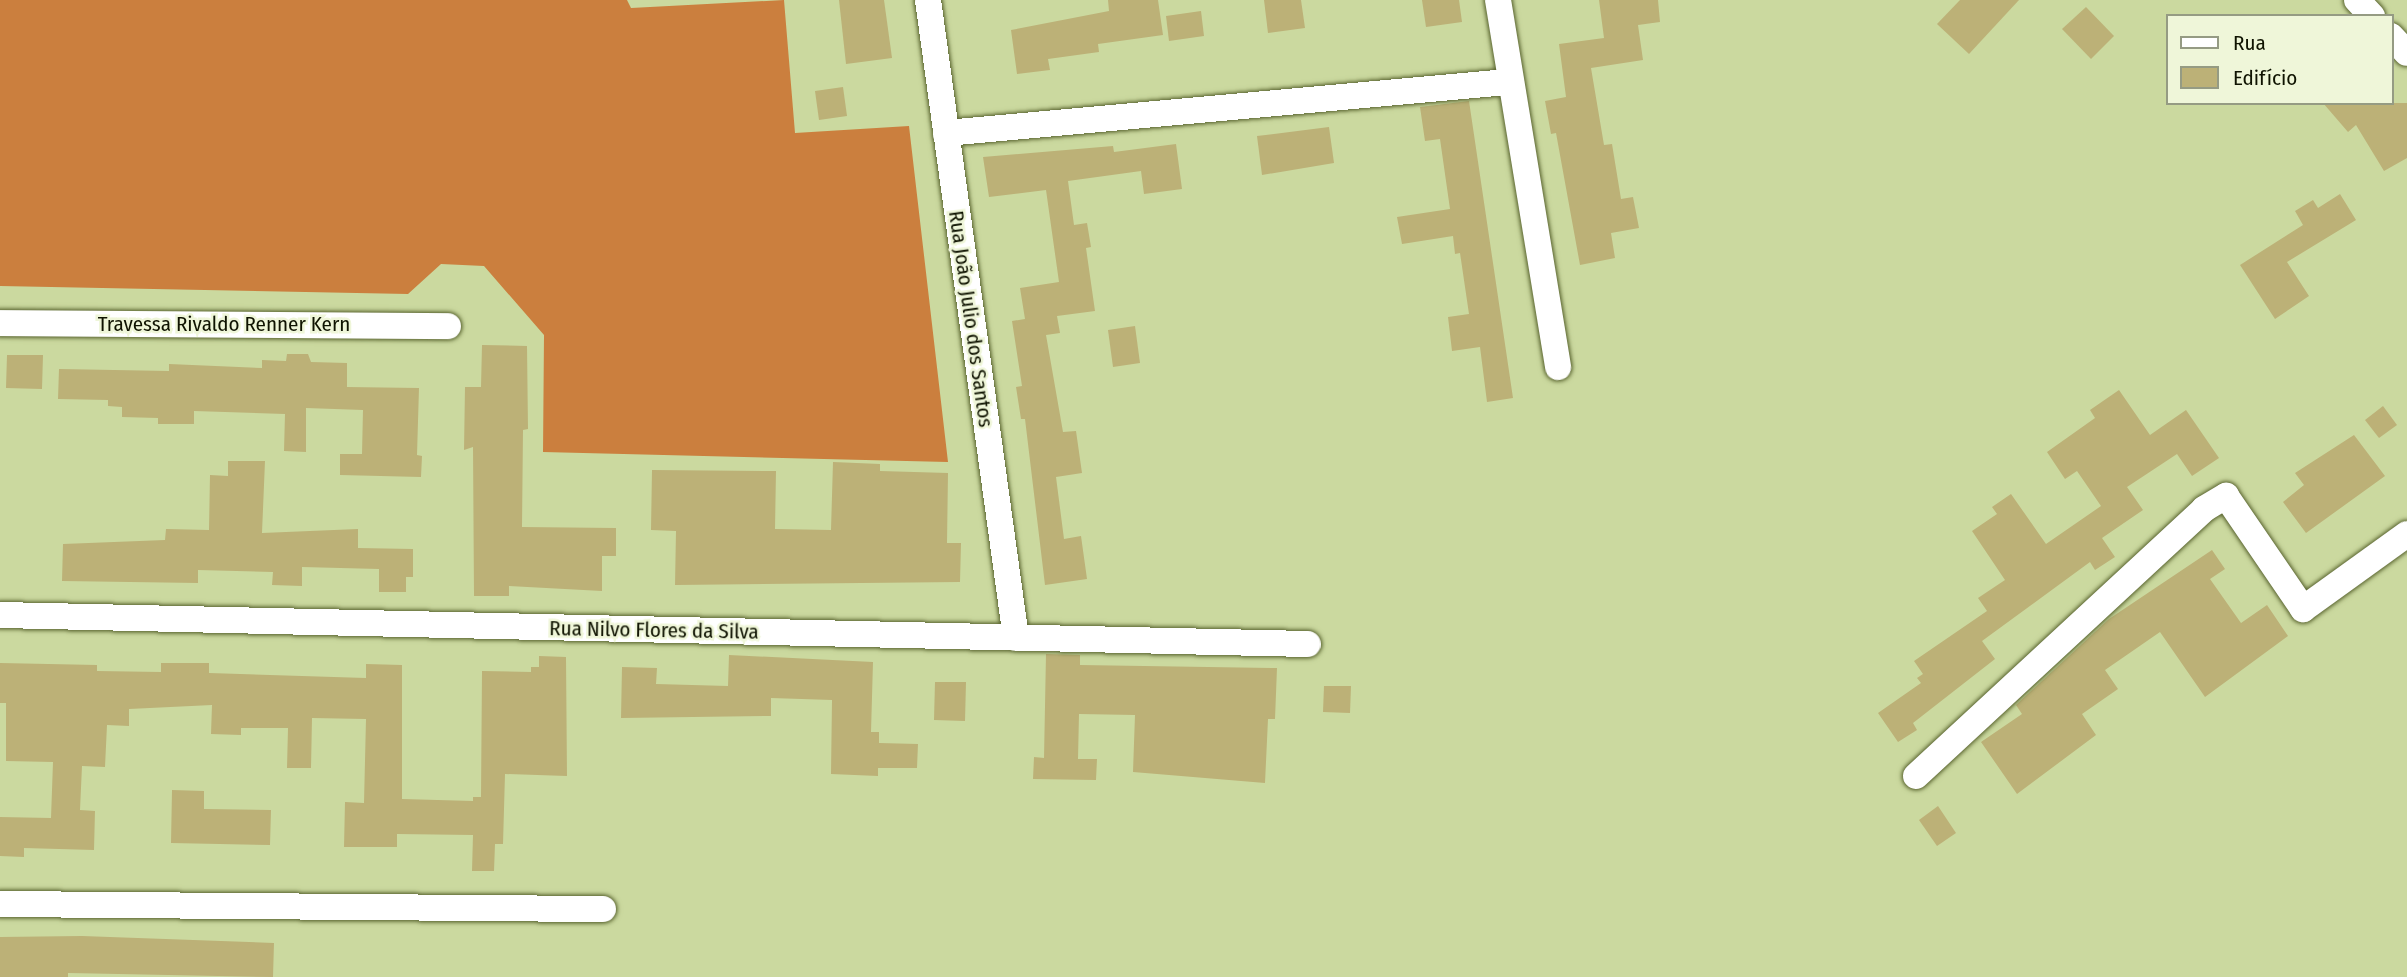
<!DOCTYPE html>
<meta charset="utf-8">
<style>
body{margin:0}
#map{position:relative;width:2407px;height:977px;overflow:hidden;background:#cbd99f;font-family:"Fira Sans Condensed",sans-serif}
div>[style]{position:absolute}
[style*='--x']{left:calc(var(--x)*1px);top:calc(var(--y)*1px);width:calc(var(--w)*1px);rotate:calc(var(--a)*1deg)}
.forest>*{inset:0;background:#cb7f3e}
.building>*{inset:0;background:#bcb177}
.roads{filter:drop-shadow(0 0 2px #59642f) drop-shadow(0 0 2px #59642f)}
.minor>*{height:26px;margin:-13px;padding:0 13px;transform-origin:13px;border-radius:13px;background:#fff}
span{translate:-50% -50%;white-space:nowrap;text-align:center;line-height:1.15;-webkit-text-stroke:5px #eff6d9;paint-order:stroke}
.street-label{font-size:21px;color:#0f1301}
.legend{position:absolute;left:2166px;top:14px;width:228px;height:91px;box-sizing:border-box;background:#eff6d9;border:2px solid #959b83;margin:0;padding:9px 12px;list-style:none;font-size:21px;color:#0f1301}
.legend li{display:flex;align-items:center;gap:14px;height:35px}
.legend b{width:35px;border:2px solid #959b83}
</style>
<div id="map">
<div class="forest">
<i style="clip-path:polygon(0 0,627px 0,631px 8px,784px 0,795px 133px,909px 126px,948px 462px,543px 452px,544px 335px,484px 266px,441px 264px,408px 294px,0 286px)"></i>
</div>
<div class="building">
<i style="clip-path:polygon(839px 0,884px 0,892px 58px,846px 64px)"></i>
<i style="clip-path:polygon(1108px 0,1158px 0,1163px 35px,1098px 44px,1099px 52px,1048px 59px,1050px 70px,1017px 74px,1011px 30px,1109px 11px)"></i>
<i style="clip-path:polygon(1264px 0,1301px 0,1305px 28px,1268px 33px)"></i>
<i style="clip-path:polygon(1422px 0,1459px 0,1462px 22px,1426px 27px)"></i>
<i style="clip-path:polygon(1599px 0,1658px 0,1660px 22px,1638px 25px,1643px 60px,1591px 68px,1604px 145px,1612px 144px,1621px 199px,1633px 197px,1639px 228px,1611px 233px,1615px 258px,1580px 265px,1556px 133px,1551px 134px,1545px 101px,1566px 97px,1559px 44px,1604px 38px)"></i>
<i style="clip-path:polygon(1960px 0,2019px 0,1969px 54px,1937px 24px)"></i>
<i style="clip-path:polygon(2086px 7px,2114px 36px,2091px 59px,2062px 29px)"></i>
<i style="clip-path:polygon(1201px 11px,1204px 36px,1169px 41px,1166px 16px)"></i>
<i style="clip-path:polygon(843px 87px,847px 116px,819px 120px,815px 91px)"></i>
<i style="clip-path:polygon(1469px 101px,1513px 398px,1487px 402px,1480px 347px,1452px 351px,1448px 317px,1469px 314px,1460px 253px,1455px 254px,1453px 236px,1402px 244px,1397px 217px,1450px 209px,1440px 139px,1425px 141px,1420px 107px)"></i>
<i style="clip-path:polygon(2323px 103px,2407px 103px,2407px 158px,2384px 171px,2356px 125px,2348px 132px)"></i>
<i style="clip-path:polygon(1329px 127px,1334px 163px,1262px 175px,1257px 136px)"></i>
<i style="clip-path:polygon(1176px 144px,1182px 189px,1144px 194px,1141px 171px,1068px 181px,1074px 225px,1087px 223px,1091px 247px,1086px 248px,1095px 311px,1057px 316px,1060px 333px,1046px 335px,1063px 432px,1076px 431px,1082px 473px,1056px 477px,1064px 539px,1081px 536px,1087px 579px,1045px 585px,1025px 419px,1021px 419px,1016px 387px,1022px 386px,1012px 321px,1025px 319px,1020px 288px,1059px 282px,1046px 190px,989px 197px,983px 157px,1113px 146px,1114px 152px)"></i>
<i style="clip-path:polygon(2340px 194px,2356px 220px,2287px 262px,2309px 296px,2275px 319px,2240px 265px,2303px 225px,2295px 211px,2313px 200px,2318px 208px)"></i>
<i style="clip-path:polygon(1135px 326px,1140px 363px,1113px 367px,1108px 330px)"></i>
<i style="clip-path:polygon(482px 345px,527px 346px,528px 429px,523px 430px,522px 527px,616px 528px,616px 556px,602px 556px,602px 591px,509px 586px,509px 596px,474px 596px,473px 447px,464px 450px,465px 387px,481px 387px)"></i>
<i style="clip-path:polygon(287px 354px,308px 354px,311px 362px,347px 363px,347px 387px,419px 388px,417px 455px,422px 456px,421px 477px,340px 475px,340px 454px,362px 454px,363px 410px,306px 408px,306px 452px,284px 451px,285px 414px,194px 411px,194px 424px,158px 424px,158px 418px,122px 417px,122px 407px,108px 406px,108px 400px,58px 399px,59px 369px,169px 371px,169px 364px,262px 368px,262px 360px,286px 361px)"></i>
<i style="clip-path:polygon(7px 355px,43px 355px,42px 389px,6px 388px)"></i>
<i style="clip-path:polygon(2119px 390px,2150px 435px,2186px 410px,2219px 458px,2192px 476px,2177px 454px,2127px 487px,2143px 510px,2102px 538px,2115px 557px,2095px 570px,2090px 562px,1982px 641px,1995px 659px,1913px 723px,1917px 730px,1898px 742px,1878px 713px,1921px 683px,1917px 678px,1923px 674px,1914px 661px,1987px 611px,1978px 598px,2005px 580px,1972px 531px,1997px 514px,1992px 507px,2011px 494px,2046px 544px,2101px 506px,2077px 471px,2065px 479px,2047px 452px,2095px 418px,2090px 410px)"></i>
<i style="clip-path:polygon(2383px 406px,2397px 425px,2379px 438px,2365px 420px)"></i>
<i style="clip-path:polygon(2354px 435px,2385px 476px,2306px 533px,2283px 502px,2304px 485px,2295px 473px)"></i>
<i style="clip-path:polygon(228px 461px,265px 461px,262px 533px,358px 529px,358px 548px,413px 549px,413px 577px,406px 577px,406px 592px,379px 592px,379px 569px,302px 567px,302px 586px,272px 585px,273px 572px,198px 570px,198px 583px,62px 581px,63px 544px,165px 540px,166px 529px,209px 530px,210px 475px,228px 476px)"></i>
<i style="clip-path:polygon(833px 462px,880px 464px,880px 471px,948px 473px,947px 543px,961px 543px,960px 582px,675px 585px,676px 531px,651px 530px,652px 470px,776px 471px,775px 529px,831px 530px)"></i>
<i style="clip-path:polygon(2212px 550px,2225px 569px,2210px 579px,2241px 623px,2267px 605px,2288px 636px,2205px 697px,2160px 632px,2105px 670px,2118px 689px,2082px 714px,2096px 735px,2017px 794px,1981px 742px,2022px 714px,2016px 705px,2109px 619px)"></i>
<i style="clip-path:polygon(1046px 654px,1080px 655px,1080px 665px,1277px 668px,1275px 719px,1268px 719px,1265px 783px,1133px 772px,1135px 715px,1079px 714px,1078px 759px,1097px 759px,1096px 780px,1033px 779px,1034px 757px,1044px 758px)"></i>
<i style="clip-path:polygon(729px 655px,873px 662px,871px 732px,879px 732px,879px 743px,918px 744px,917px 768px,878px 768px,878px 776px,831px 774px,832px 700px,771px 698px,771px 716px,621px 718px,622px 667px,657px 668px,656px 684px,728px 686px)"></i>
<i style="clip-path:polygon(539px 656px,566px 657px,567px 776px,505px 774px,503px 844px,495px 844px,494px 871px,472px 871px,473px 835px,397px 834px,397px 847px,344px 847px,345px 802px,364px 803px,366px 719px,312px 718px,311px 768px,287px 768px,288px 728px,241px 728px,241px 735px,211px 734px,212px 705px,129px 709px,129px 726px,107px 725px,105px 767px,82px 766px,80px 810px,95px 811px,94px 850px,24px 848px,24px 857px,0 856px,0 817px,51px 818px,53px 762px,6px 761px,6px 703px,0 703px,0 663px,97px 665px,97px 671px,161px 672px,161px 663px,209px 663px,209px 673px,366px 678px,366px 664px,402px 665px,402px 799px,473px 801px,473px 797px,481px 797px,482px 671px,531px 672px,531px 667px,539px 667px)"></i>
<i style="clip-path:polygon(935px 682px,966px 682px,965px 721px,934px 720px)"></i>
<i style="clip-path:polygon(1324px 686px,1351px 686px,1350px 713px,1323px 712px)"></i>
<i style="clip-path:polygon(172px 790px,204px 791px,204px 809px,271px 810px,270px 845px,171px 843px)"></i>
<i style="clip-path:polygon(1938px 806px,1956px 833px,1937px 846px,1919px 820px)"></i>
<i style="clip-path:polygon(82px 936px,274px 943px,273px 977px,68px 973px,68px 977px,0 977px,0 937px)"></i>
</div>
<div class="roads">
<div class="minor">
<i style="--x:928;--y:0;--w:644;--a:82.15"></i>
<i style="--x:1498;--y:0;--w:372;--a:80.7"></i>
<i style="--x:2357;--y:0;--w:22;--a:47"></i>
<i style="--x:2391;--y:36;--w:23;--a:47"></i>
<i style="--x:946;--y:133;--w:564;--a:-5.19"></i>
<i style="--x:0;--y:323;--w:448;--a:0.4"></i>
<i style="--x:0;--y:615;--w:1308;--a:1.27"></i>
<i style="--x:1916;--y:776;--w:393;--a:-42.8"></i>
<i style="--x:2204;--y:509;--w:26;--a:-31"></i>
<i style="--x:2226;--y:496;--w:137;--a:55.7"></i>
<i style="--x:2303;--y:609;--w:128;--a:-35.8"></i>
<i style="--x:0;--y:904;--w:603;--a:0.48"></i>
</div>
</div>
<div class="street-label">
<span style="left:971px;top:319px;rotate:82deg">Rua João Julio dos Santos</span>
<span style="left:224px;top:324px">Travessa Rivaldo Renner Kern</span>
<span style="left:654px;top:630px;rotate:1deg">Rua Nilvo Flores da Silva</span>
</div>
<ul class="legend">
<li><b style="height:9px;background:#fff"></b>Rua</li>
<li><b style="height:19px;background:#bcb177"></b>Edifício</li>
</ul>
</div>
